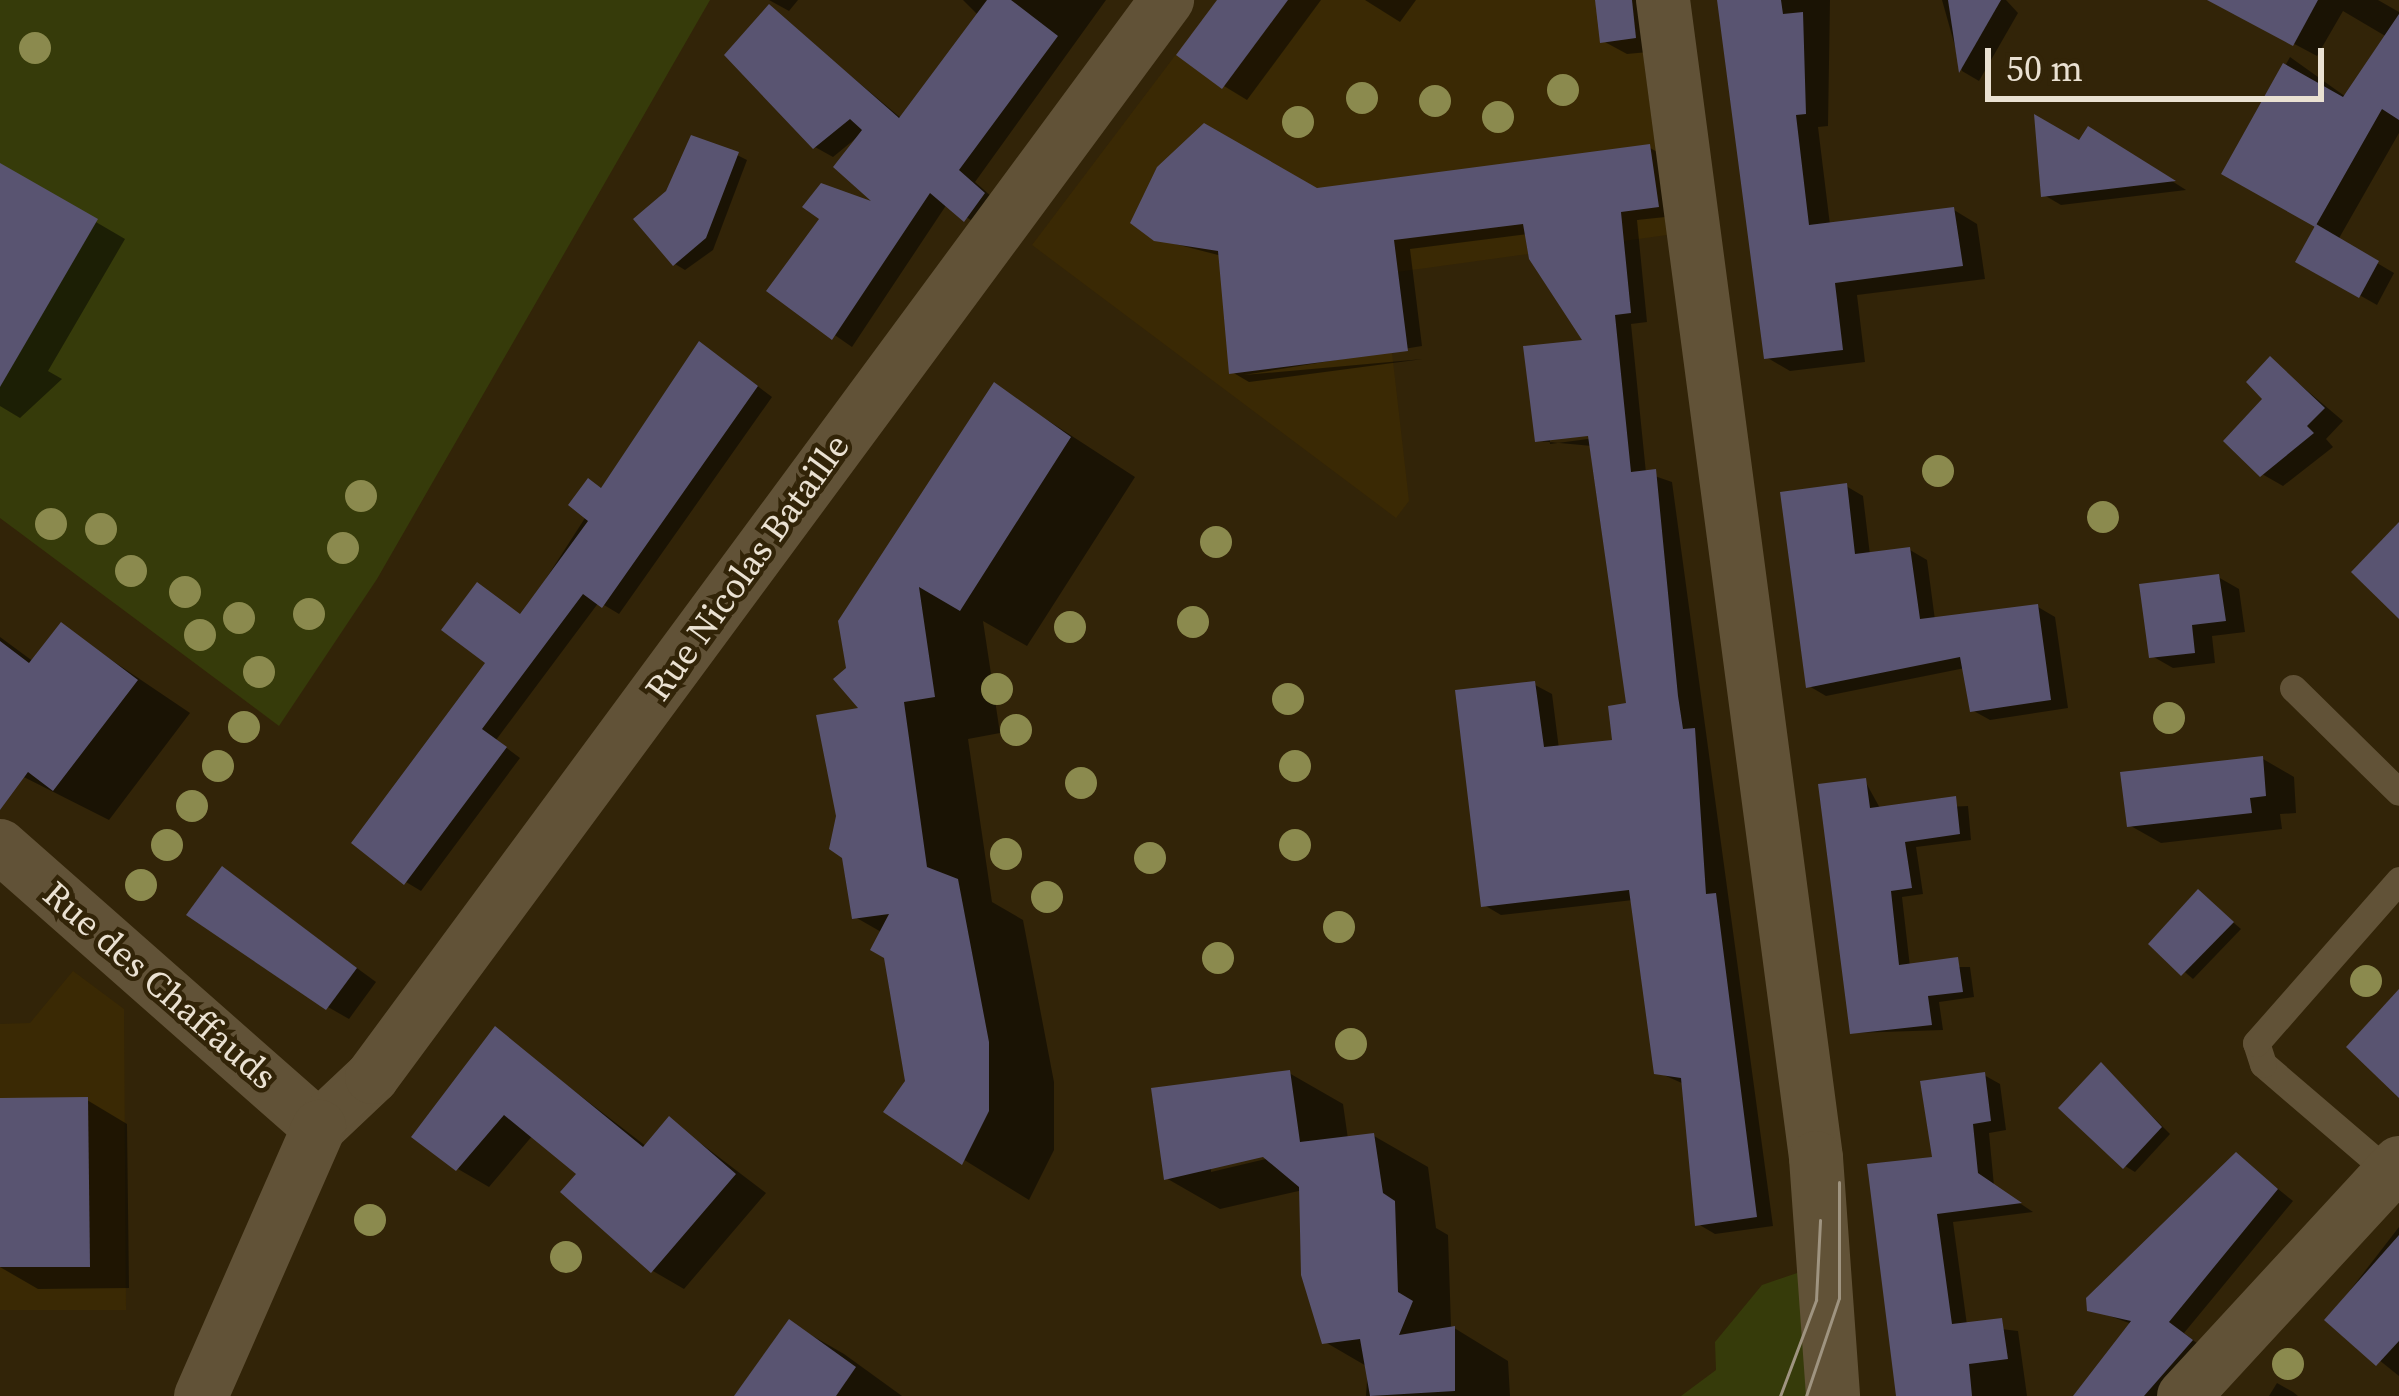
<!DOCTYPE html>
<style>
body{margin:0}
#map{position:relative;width:2399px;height:1396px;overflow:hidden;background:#322408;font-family:"Source Serif 4",serif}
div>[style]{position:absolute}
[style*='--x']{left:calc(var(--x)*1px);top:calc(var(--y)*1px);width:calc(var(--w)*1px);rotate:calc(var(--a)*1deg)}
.built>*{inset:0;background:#3a2904}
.green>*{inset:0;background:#363b0a}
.shadow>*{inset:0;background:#0007}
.building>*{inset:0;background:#595471}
.lane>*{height:27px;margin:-13.5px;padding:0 13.5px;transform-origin:13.5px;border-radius:13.5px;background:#615237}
.street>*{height:54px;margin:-27px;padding:0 27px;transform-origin:27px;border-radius:27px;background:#615237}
.tram>*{height:3px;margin:-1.5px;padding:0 1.5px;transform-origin:1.5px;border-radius:1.5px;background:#9f9480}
.trees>*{width:32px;height:32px;margin:-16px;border-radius:50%;background:#8b8a4e}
span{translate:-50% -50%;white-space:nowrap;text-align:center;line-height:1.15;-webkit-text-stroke:9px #322408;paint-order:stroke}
.street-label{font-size:36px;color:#eae1d2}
.scale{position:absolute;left:1985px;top:48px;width:339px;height:54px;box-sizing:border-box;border:6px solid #eae1d2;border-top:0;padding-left:15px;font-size:36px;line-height:42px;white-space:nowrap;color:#eae1d2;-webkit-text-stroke:9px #322408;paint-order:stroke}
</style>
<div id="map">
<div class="built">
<i style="clip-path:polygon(1217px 0,1636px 0,1667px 235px,1383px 274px,1409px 501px,1396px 518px,1032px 245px)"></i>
<i style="clip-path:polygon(73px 971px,124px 1009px,126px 1310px,0 1310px,0 1024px,30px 1023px)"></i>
</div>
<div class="green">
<i style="clip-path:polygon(0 0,710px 0,377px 579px,279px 726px,0 518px)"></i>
<i style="clip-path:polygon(1803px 1271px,1816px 1396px,1681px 1396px,1716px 1370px,1715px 1342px,1762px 1285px)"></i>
</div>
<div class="shadow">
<i style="clip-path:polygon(769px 0,798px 0,789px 11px)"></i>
<i style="clip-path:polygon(963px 0,1106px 0,975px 182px,1001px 205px,984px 229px,947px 204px,852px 347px,770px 290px,884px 209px,855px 139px,833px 157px,815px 147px,769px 7px,902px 119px,979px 16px)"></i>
<i style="clip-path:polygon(1220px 0,1321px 0,1247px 100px,1224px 86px)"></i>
<i style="clip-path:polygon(1365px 0,1416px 0,1400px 22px)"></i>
<i style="clip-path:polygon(1598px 0,1653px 0,1659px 51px,1627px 54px,1603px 41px)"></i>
<i style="clip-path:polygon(1720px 0,1830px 0,1828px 126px,1818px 127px,1830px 225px,1954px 210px,1977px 224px,1985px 279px,1857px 295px,1865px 362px,1790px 371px,1766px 357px)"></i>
<i style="clip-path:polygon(1942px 0,2006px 0,2018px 13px,1979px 81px,1962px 71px)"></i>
<i style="clip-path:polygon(2212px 0,2378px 0,2399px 12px,2399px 133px,2338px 240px,2394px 273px,2377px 305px,2299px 261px,2319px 226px,2225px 173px,2290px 57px,2346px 97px,2387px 37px,2343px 11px,2317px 56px)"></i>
<i style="clip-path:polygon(2106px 139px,2186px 190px,2061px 205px,2044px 195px,2080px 144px)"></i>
<i style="clip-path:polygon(evenodd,1650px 148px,1667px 157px,1675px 216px,1637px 220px,1647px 322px,1631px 324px,1646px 473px,1672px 482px,1773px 1226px,1715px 1234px,1698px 1224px,1684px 1084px,1657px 1072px,1633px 900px,1501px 915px,1484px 905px,1535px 685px,1552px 694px,1559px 749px,1615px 742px,1629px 706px,1592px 446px,1538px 441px,1587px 343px,1528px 234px,1410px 249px,1422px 346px,1244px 375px,1423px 359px,1249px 382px,1232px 372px,1222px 256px,1156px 239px,1316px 191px,1650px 148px,1603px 431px,1603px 437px,1550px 444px,1550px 438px,1603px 431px)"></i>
<i style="clip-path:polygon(737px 155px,747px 160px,713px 250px,685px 270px,675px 264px)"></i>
<i style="clip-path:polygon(0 166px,125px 239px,48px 371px,62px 379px,20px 418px,0 406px)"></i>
<i style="clip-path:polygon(715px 354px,772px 397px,619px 614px,599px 602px,496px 740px,520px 758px,421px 891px,406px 882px,522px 616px,603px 490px)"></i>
<i style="clip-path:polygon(2271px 360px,2343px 421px,2326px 439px,2333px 447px,2283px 486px,2262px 474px)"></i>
<i style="clip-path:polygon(995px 386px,1135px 477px,1027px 646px,983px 621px,1000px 733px,968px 739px,992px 902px,1023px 920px,1054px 1082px,1054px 1150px,1029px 1200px,887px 1112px,908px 1082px,883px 933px,855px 917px,864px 710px,849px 669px)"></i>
<i style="clip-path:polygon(1846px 486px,1863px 496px,1870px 555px,1910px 550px,1927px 560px,1935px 620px,2038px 607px,2055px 617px,2068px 708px,1990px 720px,1972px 710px,1965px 668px,1826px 696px,1809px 686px)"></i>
<i style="clip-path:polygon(2218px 577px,2239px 589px,2245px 632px,2212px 636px,2215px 663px,2173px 668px,2152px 656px)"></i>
<i style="clip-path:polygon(61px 626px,190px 713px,109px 820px,0 765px,0 637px,34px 662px)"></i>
<i style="clip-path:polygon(2263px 759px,2294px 777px,2296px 813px,2280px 814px,2282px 829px,2161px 843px,2129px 825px)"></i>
<i style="clip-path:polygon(1865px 781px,1881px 810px,1968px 806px,1971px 840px,1916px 847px,1923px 894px,1902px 897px,1910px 967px,1970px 967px,1974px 997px,1939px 1002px,1943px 1030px,1852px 1033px)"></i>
<i style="clip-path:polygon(223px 870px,376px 982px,349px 1019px,328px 1007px)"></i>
<i style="clip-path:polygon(2199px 893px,2241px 929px,2193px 979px,2152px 944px)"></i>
<i style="clip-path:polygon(495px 1030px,647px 1147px,670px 1120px,766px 1193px,684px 1289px,653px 1271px,580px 1174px,533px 1135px,489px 1187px,458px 1169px)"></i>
<i style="clip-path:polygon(2101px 1065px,2170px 1134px,2135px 1172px,2125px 1166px)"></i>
<i style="clip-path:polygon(evenodd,1289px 1073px,1343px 1104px,1348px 1139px,1374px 1136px,1428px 1167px,1436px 1228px,1448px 1235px,1451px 1326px,1508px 1361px,1510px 1396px,1366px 1396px,1368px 1367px,1325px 1342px,1303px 1190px,1220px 1209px,1166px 1178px,1289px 1073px,1277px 1150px,1278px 1156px,1211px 1172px,1211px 1166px,1277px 1150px)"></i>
<i style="clip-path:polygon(1984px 1075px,2000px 1084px,2006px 1130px,1989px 1133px,1994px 1186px,2033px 1212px,1953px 1222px,1967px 1325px,2018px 1331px,2027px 1396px,1899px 1396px,1936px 1159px)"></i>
<i style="clip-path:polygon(87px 1100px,127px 1124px,129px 1288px,38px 1289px,0 1267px,0 1101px)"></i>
<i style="clip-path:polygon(2237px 1156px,2293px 1201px,2184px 1333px,2207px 1351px,2174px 1396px,2074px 1396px,2132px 1324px,2090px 1309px)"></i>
<i style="clip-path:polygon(2399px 1227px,2399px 1376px,2328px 1319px)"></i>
<i style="clip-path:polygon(790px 1323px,844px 1354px,902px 1396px,738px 1396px)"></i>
<i style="clip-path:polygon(2277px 1383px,2293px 1392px,2298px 1396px,2269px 1396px)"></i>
</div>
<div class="building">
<i style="clip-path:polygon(987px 0,1011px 0,1058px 36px,959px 170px,985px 193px,964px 222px,930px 193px,832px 340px,766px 291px,819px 219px,802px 207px,821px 183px,871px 201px,833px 167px,862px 130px,850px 119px,813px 149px,724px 55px,769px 4px,899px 118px)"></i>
<i style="clip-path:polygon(1217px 0,1288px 0,1222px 89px,1176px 55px)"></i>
<i style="clip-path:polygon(1595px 0,1632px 0,1636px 38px,1600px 43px)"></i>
<i style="clip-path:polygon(1717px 0,1781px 0,1783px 14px,1803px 12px,1806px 114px,1796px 115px,1809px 225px,1954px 207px,1963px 266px,1835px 283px,1843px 350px,1764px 359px)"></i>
<i style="clip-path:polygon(1948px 0,2001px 0,1959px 73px)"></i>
<i style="clip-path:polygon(2207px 0,2318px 0,2293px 46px)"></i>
<i style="clip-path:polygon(2399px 14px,2399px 120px,2382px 109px,2315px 227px,2221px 174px,2283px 63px,2343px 97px)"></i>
<i style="clip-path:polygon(2034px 114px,2079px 140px,2088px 126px,2176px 181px,2041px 197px)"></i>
<i style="clip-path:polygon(1204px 123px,1317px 188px,1650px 144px,1659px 207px,1621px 212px,1631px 313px,1615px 315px,1631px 472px,1656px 469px,1678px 696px,1683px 729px,1695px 728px,1706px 894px,1716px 893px,1757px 1217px,1695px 1226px,1681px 1078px,1654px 1074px,1629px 890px,1481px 907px,1455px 690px,1535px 681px,1544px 747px,1612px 740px,1608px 706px,1626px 703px,1588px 436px,1535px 442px,1523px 346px,1582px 340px,1529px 259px,1523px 224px,1394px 240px,1408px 351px,1229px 374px,1218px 251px,1154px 241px,1130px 223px,1157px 167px)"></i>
<i style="clip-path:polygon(691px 135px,739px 152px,706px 238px,673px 266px,633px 219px,666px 191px)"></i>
<i style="clip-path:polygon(0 163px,98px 219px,0 387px)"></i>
<i style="clip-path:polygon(2316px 224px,2379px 261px,2359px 298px,2295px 262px)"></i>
<i style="clip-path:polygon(699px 341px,758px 386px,602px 608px,583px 594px,482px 729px,507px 747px,404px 885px,351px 843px,485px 663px,441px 630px,477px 582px,520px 614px,588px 521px,568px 505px,588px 478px,601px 488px)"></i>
<i style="clip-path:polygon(2270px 356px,2325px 408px,2307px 426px,2314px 433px,2260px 477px,2223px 441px,2262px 399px,2246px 382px)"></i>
<i style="clip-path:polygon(994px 382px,1071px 437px,960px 611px,919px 587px,935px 697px,904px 702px,927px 867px,958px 879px,989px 1042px,989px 1111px,962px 1165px,883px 1112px,905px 1081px,884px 958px,870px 950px,889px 914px,852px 919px,842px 858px,829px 849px,836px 816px,816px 715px,858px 708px,833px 679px,846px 668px,838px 621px)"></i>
<i style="clip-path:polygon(1847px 483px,1855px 554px,1910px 547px,1920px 619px,2038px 604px,2051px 700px,1970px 712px,1960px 657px,1806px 688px,1780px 492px)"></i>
<i style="clip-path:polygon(2399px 522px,2399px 619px,2351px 572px)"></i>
<i style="clip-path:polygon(2219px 574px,2226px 621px,2192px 625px,2195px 653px,2149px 658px,2139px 584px)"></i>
<i style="clip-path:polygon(61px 622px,138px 680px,53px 791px,28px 772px,0 810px,0 641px,29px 663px)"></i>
<i style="clip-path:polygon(2263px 756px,2266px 796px,2250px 798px,2252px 813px,2127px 827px,2120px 772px)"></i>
<i style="clip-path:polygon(1866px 778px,1870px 808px,1956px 796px,1960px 834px,1905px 842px,1912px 888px,1891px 891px,1899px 965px,1958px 957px,1963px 992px,1928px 996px,1932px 1025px,1850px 1034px,1818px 784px)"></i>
<i style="clip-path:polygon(222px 866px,357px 968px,326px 1010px,186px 915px)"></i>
<i style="clip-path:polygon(2198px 889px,2234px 922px,2181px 976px,2148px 944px)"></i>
<i style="clip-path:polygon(2399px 989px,2399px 1098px,2346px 1047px)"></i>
<i style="clip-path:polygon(495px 1026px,643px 1147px,669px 1116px,736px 1174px,651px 1273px,560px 1192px,576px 1174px,504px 1115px,456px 1171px,411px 1137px)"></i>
<i style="clip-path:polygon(2101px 1062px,2162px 1127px,2123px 1169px,2058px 1108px)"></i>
<i style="clip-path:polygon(1290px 1070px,1300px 1142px,1374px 1133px,1383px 1193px,1395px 1201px,1398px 1292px,1413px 1301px,1399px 1335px,1455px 1326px,1455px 1391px,1370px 1396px,1360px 1339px,1322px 1344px,1301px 1275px,1299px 1187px,1263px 1157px,1164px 1180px,1151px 1088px)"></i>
<i style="clip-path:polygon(1985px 1072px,1991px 1121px,1973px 1124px,1978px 1173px,2022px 1203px,1937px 1214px,1952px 1324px,2002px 1318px,2008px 1359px,1969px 1364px,1972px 1396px,1896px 1396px,1867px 1164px,1932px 1157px,1920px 1081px)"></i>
<i style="clip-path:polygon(88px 1097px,90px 1267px,0 1267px,0 1098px)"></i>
<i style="clip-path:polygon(2236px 1152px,2278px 1189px,2169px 1322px,2193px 1340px,2144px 1396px,2073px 1396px,2131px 1321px,2087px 1311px,2086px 1298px)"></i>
<i style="clip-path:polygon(2399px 1235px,2399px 1341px,2376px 1366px,2324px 1320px)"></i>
<i style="clip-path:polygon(789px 1319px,856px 1367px,836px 1396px,734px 1396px)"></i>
</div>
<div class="lane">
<i style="--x:2293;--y:688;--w:148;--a:44.5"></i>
<i style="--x:2390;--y:1173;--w:167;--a:-139.4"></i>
<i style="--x:2263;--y:1064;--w:22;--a:-108"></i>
<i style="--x:2256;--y:1043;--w:217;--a:-48.7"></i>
</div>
<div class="street">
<i style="--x:1663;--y:0;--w:1168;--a:82.47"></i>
<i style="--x:1816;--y:1158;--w:239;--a:85.9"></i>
<i style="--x:0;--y:846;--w:425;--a:41.4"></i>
<i style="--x:319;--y:1127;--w:73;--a:-43.3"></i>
<i style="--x:372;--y:1077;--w:1339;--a:-53.57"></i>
<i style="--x:201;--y:1396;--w:294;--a:-66.3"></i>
<i style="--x:2184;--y:1396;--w:317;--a:-47.3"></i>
</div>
<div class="tram">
<i style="--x:1780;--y:1396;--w:103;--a:-69.4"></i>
<i style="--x:1816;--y:1300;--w:80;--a:-87.1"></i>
<i style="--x:1806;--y:1396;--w:103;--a:-71.4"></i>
<i style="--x:1839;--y:1298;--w:116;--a:-90"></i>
</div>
<div class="trees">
<i style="left:35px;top:48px"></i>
<i style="left:1563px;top:90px"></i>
<i style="left:1362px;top:98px"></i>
<i style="left:1435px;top:101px"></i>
<i style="left:1498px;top:117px"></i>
<i style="left:1298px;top:122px"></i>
<i style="left:1938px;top:471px"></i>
<i style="left:361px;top:496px"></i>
<i style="left:2103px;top:517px"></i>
<i style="left:51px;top:524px"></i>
<i style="left:101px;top:529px"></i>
<i style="left:1216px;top:542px"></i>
<i style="left:343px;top:548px"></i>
<i style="left:131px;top:571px"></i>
<i style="left:185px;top:592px"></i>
<i style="left:309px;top:614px"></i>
<i style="left:239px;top:618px"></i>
<i style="left:1193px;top:622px"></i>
<i style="left:1070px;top:627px"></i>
<i style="left:200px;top:635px"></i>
<i style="left:259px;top:672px"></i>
<i style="left:997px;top:689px"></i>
<i style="left:1288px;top:699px"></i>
<i style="left:2169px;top:718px"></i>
<i style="left:244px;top:727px"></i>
<i style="left:1016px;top:730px"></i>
<i style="left:218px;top:766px"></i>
<i style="left:1295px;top:766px"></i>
<i style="left:1081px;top:783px"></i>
<i style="left:192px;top:806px"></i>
<i style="left:167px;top:845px"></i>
<i style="left:1295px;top:845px"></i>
<i style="left:1006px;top:854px"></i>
<i style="left:1150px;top:858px"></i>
<i style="left:141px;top:885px"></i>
<i style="left:1047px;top:897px"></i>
<i style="left:1339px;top:927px"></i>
<i style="left:1218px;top:958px"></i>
<i style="left:2366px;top:981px"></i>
<i style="left:1351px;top:1044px"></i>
<i style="left:370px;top:1220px"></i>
<i style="left:566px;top:1257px"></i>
<i style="left:2288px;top:1364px"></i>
</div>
<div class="street-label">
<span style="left:747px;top:567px;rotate:-54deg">Rue Nicolas Bataille</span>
<span style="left:160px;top:985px;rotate:41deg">Rue des Chaffauds</span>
</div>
<div class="scale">50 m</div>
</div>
